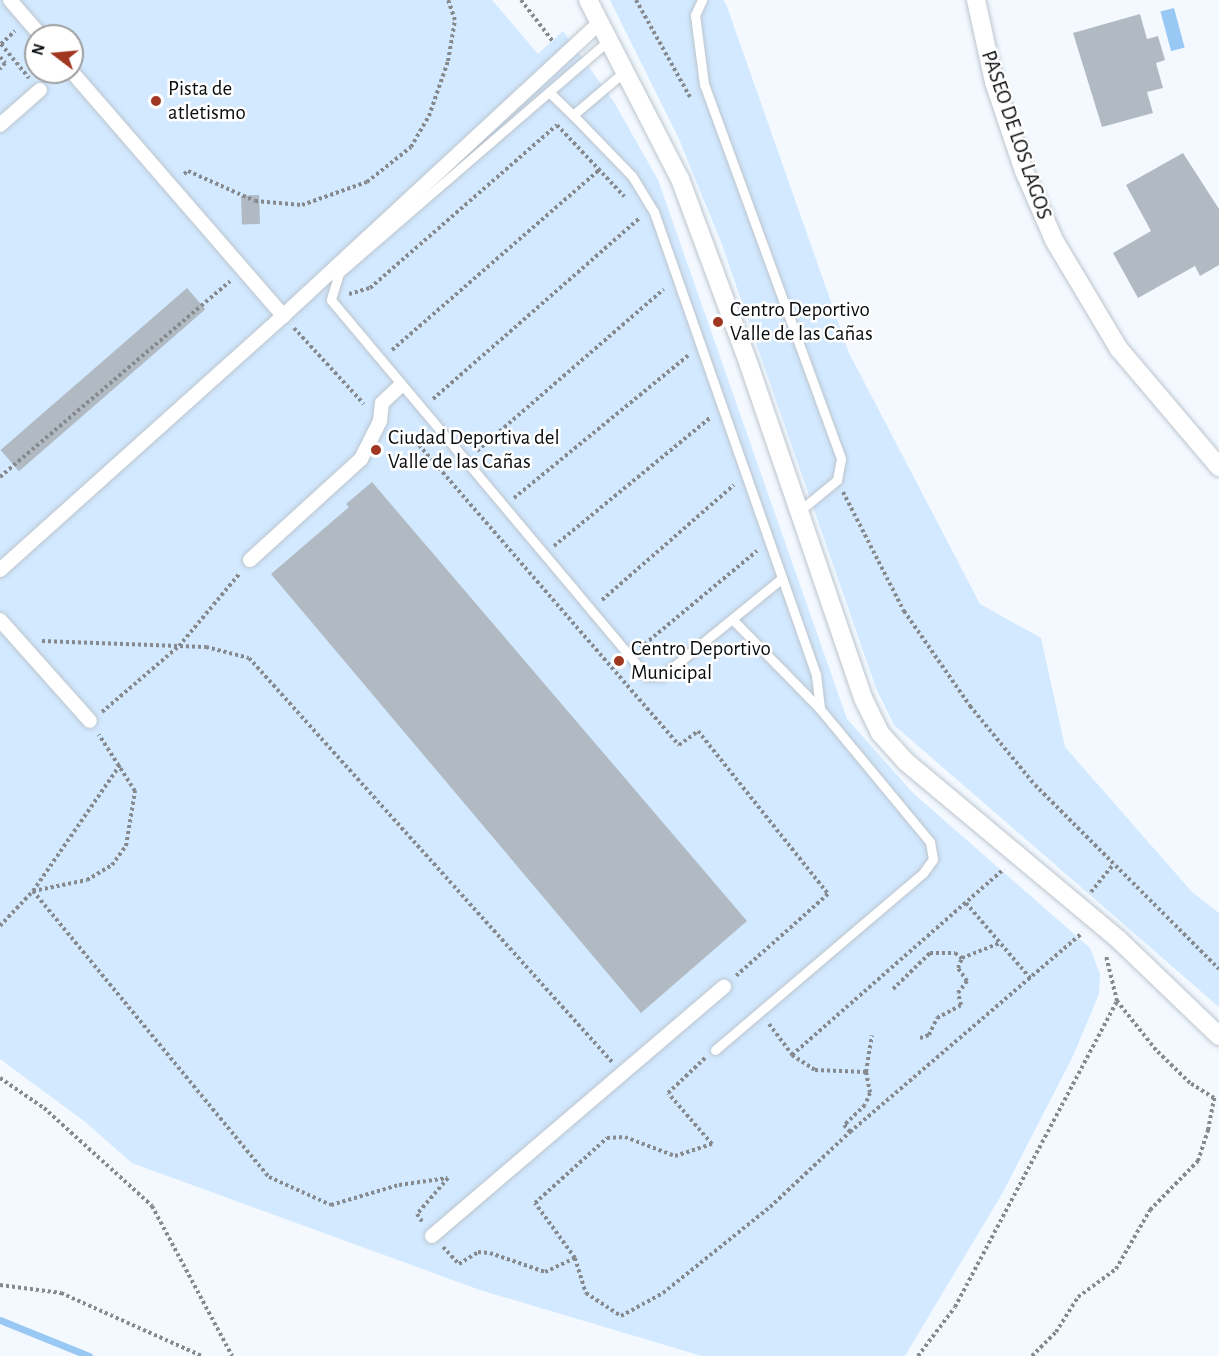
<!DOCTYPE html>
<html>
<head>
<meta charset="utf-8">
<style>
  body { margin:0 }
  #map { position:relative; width:1219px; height:1356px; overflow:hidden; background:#f3f9ff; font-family:"Alegreya Sans",sans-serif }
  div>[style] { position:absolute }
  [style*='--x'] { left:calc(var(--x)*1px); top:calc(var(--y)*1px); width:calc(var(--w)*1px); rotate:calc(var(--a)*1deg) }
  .green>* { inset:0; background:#d2e9ff }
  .water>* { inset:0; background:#9ac8f4; transform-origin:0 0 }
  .stream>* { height:7px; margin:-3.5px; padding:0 3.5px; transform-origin:3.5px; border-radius:3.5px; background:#9ac8f4 }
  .building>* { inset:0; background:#b1bac3; transform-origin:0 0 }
  .path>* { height:4px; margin-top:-2px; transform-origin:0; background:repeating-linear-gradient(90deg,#868a8f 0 3px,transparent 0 6px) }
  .roads { filter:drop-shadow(0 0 2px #bcc5ce) drop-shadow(0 0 2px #bcc5ce) }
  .service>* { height:9px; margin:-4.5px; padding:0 4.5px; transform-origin:4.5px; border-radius:4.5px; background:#fff }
  .pedestrian>* { height:14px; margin:-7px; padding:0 7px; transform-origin:7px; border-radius:7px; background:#fff }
  .minor>* { height:18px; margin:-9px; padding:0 9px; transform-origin:9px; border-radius:9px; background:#fff }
  .dots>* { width:16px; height:16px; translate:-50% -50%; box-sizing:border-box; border:3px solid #fff; border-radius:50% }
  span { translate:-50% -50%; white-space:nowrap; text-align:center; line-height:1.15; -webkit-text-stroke:5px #fff; paint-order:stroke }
  .poi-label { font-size:21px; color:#0a0d10 }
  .left { translate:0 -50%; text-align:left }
  .street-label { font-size:21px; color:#0a0d10 }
  .north { position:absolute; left:24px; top:24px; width:60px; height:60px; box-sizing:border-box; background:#fff; border:2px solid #9d9e9f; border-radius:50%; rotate:286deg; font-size:16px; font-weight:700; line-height:24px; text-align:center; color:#0a0d10 }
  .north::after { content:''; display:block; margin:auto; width:21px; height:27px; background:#a03721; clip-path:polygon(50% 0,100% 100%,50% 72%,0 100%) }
</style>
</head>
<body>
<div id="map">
  <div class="green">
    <i style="clip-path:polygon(evenodd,0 0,492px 0,538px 54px,563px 31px,614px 102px,658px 180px,847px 719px,913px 793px,1090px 948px,1100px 974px,1099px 994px,1073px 1056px,1003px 1192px,905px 1356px,702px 1356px,480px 1290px,132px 1163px,84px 1121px,0 1059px,0 0,36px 36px,72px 36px,72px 72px,36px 72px,36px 36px)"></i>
    <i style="clip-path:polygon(610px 0,723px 0,726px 4px,849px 353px,980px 604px,1041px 638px,1065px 747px,1192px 892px,1219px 913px,1219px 1007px,894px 725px,876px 688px,721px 242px,679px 139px)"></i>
  </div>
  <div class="water">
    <i style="left:1174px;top:8px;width:41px;height:14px;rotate:75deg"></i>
  </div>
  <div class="stream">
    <i style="--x:0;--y:1320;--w:96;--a:22"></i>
  </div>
  <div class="building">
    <i style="clip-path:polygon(1140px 14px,1147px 39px,1158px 36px,1165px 60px,1156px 63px,1163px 88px,1147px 92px,1153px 113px,1102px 127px,1073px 33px)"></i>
    <i style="clip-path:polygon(1183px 153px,1219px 209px,1219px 265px,1200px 276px,1195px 266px,1138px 298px,1113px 253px,1151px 231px,1126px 185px)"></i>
    <i style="left:259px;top:195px;width:29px;height:18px;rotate:88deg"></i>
    <i style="left:187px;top:288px;width:28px;height:247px;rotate:49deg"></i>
    <i style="clip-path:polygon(372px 482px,747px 921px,641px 1013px,271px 574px,349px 507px,346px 504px)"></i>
  </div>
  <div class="path">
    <i style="--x:521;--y:0;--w:54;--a:52.5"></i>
    <i style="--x:636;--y:0;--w:111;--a:60.9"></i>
    <i style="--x:1;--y:44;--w:44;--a:50.5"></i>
    <i style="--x:1;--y:44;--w:19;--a:-43"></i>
    <i style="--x:0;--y:57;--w:8;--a:50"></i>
    <i style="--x:5;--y:63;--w:8;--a:130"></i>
    <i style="--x:184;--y:174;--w:5;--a:-37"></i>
    <i style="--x:188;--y:171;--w:73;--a:24.1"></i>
    <i style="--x:255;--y:201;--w:47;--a:4.9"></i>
    <i style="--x:302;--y:205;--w:69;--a:-19.5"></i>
    <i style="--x:367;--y:182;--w:56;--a:-38.5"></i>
    <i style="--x:411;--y:147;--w:36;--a:-60"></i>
    <i style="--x:429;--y:116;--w:58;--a:-70.9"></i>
    <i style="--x:448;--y:61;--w:42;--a:-80.3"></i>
    <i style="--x:455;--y:20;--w:21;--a:-109"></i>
    <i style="--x:349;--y:294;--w:22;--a:-16"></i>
    <i style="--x:370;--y:288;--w:248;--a:-41.1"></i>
    <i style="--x:557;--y:125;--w:98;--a:46.7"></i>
    <i style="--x:294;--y:328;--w:103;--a:47.4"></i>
    <i style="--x:392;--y:350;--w:274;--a:-41"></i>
    <i style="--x:433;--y:399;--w:275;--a:-41.2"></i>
    <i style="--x:395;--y:430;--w:28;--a:32"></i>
    <i style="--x:419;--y:445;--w:397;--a:49.1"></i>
    <i style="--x:679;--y:745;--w:24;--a:-36"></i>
    <i style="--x:698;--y:731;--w:208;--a:51.4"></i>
    <i style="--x:828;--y:894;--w:123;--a:138.3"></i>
    <i style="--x:477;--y:451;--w:247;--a:-40.9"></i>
    <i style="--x:0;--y:477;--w:302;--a:-40.4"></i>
    <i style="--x:843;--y:492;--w:134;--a:62.9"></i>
    <i style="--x:904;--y:611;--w:116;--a:55.2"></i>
    <i style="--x:970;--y:706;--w:102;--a:50.6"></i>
    <i style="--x:1035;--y:785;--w:260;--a:45"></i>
    <i style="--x:514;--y:498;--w:226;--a:-39.3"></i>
    <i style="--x:554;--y:546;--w:203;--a:-39.4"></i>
    <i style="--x:602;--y:600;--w:175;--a:-41.1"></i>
    <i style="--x:42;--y:641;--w:164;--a:2.1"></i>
    <i style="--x:206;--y:647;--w:44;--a:14.3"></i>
    <i style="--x:249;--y:658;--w:543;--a:48.06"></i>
    <i style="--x:640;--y:648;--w:152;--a:-39.7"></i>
    <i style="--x:102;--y:712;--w:101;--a:-40.6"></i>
    <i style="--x:179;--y:646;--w:95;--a:-50.1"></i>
    <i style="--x:120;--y:765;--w:153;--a:124.6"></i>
    <i style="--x:33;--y:891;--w:371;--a:50.5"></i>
    <i style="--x:269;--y:1177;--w:68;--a:24.3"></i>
    <i style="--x:331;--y:1205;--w:71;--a:-16.4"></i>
    <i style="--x:399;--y:1185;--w:49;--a:-8.1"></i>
    <i style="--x:448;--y:1178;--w:48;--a:130.7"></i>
    <i style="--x:417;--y:1214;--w:11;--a:56"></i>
    <i style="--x:1091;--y:892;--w:36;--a:-51"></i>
    <i style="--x:966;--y:903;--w:99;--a:49.5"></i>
    <i style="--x:0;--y:926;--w:48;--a:-46.7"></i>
    <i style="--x:33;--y:891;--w:55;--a:-11.5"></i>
    <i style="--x:87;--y:880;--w:29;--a:-31"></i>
    <i style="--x:112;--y:865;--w:24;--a:-54"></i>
    <i style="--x:126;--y:846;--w:56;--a:-80.7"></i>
    <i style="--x:135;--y:791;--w:67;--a:-122.7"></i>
    <i style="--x:893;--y:989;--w:52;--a:-44.2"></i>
    <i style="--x:930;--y:953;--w:25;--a:0"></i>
    <i style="--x:955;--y:953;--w:9;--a:36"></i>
    <i style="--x:962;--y:958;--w:41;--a:-21.5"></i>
    <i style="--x:769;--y:1024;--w:39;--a:53"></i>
    <i style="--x:792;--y:1055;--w:27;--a:33"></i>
    <i style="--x:815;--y:1070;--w:51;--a:2.2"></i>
    <i style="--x:866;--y:1072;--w:37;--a:-81"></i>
    <i style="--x:920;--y:1038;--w:9;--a:-18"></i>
    <i style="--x:929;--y:1035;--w:19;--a:-65"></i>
    <i style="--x:937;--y:1018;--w:27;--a:-28"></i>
    <i style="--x:961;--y:1005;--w:12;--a:-104"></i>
    <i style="--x:958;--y:993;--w:15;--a:-53"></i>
    <i style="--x:967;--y:981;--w:16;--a:-125"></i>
    <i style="--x:958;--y:968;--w:11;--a:-68"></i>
    <i style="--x:792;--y:1055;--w:282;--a:-41.3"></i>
    <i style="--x:866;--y:1072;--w:21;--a:79"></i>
    <i style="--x:870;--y:1093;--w:13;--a:113"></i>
    <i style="--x:865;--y:1105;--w:29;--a:136"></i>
    <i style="--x:844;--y:1125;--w:9;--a:49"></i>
    <i style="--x:850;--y:1132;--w:306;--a:-40.6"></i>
    <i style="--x:0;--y:1078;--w:53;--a:34.3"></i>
    <i style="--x:44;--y:1108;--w:146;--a:42.2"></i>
    <i style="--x:152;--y:1206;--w:170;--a:61.9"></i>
    <i style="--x:443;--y:1247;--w:23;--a:47"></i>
    <i style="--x:459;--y:1264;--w:22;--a:-32"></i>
    <i style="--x:478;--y:1252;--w:12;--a:5"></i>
    <i style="--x:490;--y:1253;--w:58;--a:19.1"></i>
    <i style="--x:545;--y:1272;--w:33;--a:-25"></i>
    <i style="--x:575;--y:1258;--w:68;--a:-126"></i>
    <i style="--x:535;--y:1203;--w:97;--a:-42.1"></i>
    <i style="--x:607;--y:1138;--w:18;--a:-3"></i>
    <i style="--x:625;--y:1137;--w:53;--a:20.8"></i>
    <i style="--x:675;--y:1156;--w:39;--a:-18"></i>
    <i style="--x:712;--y:1144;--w:67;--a:-130.8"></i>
    <i style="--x:668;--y:1093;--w:51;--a:-43.4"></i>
    <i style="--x:575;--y:1258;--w:37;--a:73"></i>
    <i style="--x:586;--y:1293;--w:42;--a:33.3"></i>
    <i style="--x:621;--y:1316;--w:48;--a:-28.7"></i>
    <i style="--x:663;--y:1293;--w:137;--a:-38.8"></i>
    <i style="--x:770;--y:1207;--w:110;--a:-43.2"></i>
    <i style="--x:0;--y:1285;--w:62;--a:7.5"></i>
    <i style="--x:61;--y:1293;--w:154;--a:24.1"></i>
    <i style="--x:918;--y:1356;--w:61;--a:-52.9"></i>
    <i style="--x:955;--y:1307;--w:346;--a:-62.1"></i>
    <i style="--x:1117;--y:1001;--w:46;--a:-103.7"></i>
    <i style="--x:1032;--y:1356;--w:34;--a:-45"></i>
    <i style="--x:1056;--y:1332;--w:41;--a:-57.8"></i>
    <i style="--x:1078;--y:1297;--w:47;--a:-36.4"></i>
    <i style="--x:1116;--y:1269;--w:68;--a:-60"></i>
    <i style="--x:1150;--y:1210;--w:69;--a:-45.6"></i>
    <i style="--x:1198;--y:1161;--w:33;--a:-72"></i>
    <i style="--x:1208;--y:1130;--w:33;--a:-79"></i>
    <i style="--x:1214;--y:1098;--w:28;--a:-148"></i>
    <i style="--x:1190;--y:1083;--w:47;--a:-135.9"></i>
    <i style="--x:1156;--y:1050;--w:63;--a:-128.5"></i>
  </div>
  <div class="roads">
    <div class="service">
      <i style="--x:702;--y:0;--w:17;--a:115"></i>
      <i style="--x:695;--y:15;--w:70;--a:82.6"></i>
      <i style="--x:704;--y:84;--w:399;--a:69.9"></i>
      <i style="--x:841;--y:459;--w:21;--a:101"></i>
      <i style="--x:837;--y:480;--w:52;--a:140.5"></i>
      <i style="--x:609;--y:40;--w:357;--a:139.2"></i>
      <i style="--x:339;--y:273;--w:28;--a:107"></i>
      <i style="--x:331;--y:300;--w:491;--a:50"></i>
      <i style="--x:646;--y:676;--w:16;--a:0"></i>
      <i style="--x:662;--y:676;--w:155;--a:-39.2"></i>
      <i style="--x:625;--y:71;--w:68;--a:139.8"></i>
      <i style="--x:573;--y:115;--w:85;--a:46"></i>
      <i style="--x:632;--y:176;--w:42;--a:58.6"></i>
      <i style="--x:654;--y:212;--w:491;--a:70.7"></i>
      <i style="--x:816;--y:675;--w:34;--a:83"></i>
      <i style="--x:549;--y:92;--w:33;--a:44"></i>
      <i style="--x:715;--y:1050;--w:273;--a:-40.4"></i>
      <i style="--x:923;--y:873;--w:17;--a:-54"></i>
      <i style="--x:933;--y:859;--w:17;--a:-100"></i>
      <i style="--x:930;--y:842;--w:173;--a:-129.6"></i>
      <i style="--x:820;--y:709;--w:124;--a:-134.3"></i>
    </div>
    <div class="pedestrian">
      <i style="--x:10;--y:0;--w:48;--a:49.3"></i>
      <i style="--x:72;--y:72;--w:323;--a:49.1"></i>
      <i style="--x:0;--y:125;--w:53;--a:-41.2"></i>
      <i style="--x:250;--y:560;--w:150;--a:-42.3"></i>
      <i style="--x:361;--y:459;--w:42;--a:-63.4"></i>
      <i style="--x:380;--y:421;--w:18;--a:-84"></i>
      <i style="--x:382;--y:403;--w:25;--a:-43"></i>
      <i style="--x:0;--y:570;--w:380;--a:-41.9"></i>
      <i style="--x:283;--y:316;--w:432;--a:-42.8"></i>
      <i style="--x:0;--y:620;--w:135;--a:48.3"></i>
      <i style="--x:432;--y:1236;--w:384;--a:-40.5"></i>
    </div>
    <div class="minor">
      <i style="--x:588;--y:0;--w:201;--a:62.8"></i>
      <i style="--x:680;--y:179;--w:198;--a:69.6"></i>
      <i style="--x:749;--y:365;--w:352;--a:71.1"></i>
      <i style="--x:863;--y:698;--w:39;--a:64"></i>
      <i style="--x:880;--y:733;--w:38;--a:48"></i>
      <i style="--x:905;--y:761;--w:279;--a:39.9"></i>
      <i style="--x:1119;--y:940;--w:139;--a:43.8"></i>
      <i style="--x:976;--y:0;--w:84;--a:77.6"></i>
      <i style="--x:994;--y:82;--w:94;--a:71.4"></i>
      <i style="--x:1024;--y:171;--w:75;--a:66.5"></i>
      <i style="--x:1054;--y:240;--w:127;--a:59.2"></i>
      <i style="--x:1119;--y:349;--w:155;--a:49.7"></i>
    </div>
  </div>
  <div class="dots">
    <i style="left:156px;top:101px;background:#a03721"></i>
    <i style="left:718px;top:322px;background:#a03721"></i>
    <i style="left:376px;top:450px;background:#a03721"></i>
    <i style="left:619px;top:661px;background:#a03721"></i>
  </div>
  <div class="poi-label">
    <span class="left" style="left:168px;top:101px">Pista de<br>atletismo</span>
    <span class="left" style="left:730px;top:322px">Centro Deportivo<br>Valle de las Cañas</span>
    <span class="left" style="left:388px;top:450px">Ciudad Deportiva del<br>Valle de las Cañas</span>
    <span class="left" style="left:631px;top:661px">Centro Deportivo<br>Municipal</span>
  </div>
  <div class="street-label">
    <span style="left:1016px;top:135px;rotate:71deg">PASEO DE LOS LAGOS</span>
  </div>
  <div class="north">N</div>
</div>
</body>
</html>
